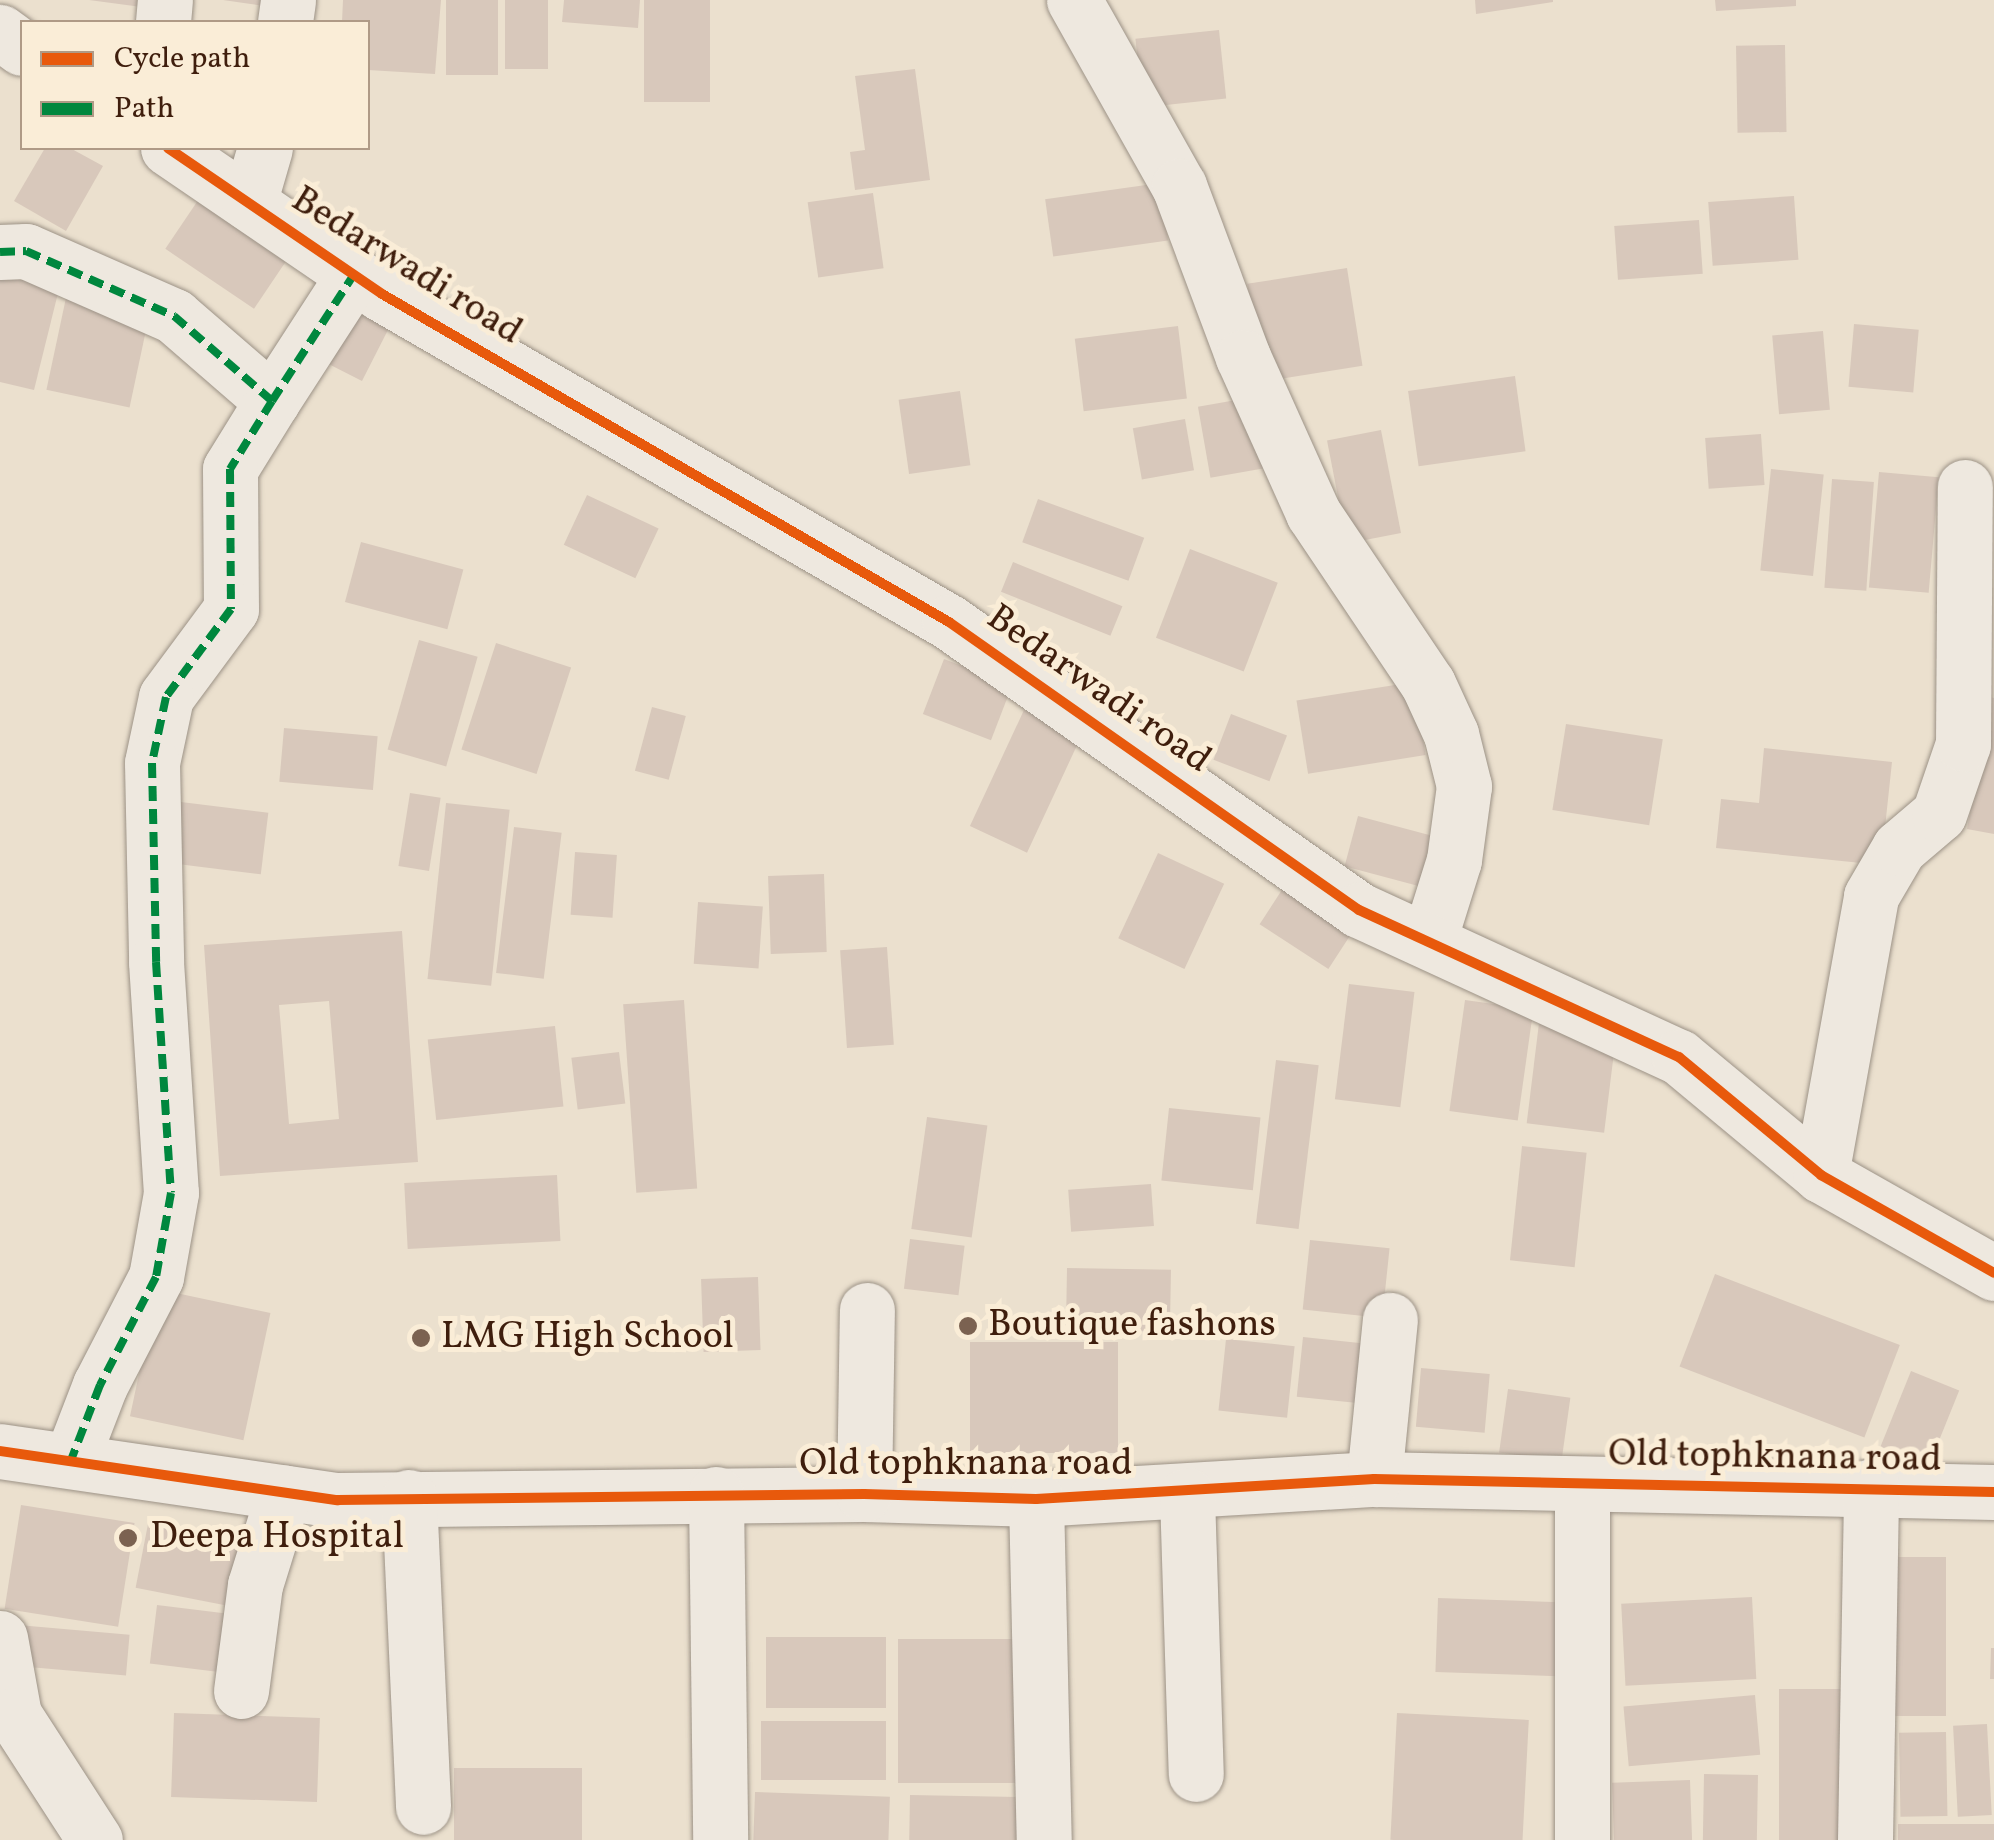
<!DOCTYPE html>
<html>
<head>
<meta charset="utf-8">
<style>
  body { margin:0 }
  #map { position:relative; width:1994px; height:1840px; overflow:hidden; background:#ebe0ce; font-family:Vollkorn,serif }
  div>[style] { position:absolute }
  [style*='--x'] { left:calc(var(--x)*1px); top:calc(var(--y)*1px); width:calc(var(--w)*1px); rotate:calc(var(--a)*1deg) }
  .building>* { inset:0; background:#d8c8bb; transform-origin:0 0 }
  .roads { filter:drop-shadow(0 0 2px #9c9286) drop-shadow(0 0 2px #9c9286) }
  .minor>* { height:55px; margin:-27.5px; padding:0 27.5px; transform-origin:27.5px; border-radius:27.5px; background:#eee8df }
  .quiet>* { height:8px; margin-top:-4px; transform-origin:0; background:repeating-linear-gradient(90deg,#00873e 0 15px,transparent 0 23px) }
  .cycleway>* { height:10px; margin:-5px; padding:0 5px; transform-origin:5px; border-radius:5px; background:#e8590c }
  .dots>* { width:28px; height:28px; translate:-50% -50%; box-sizing:border-box; border:5px solid #faedd7; border-radius:50% }
  span { translate:-50% -50%; white-space:nowrap; text-align:center; line-height:1.15; -webkit-text-stroke:10px #faedd7; paint-order:stroke }
  .street-label { font-size:38px; color:#3f1e0d }
  .poi-label { font-size:38px; color:#3f1e0d }
  .left { translate:0 -50%; text-align:left }
  .legend { position:absolute; left:20px; top:20px; width:350px; height:130px; box-sizing:border-box; background:#faedd7; border:2px solid #af9a86; margin:0; padding:12px 18px; list-style:none; font-size:30px; color:#3f1e0d }
  .legend li { display:flex; align-items:center; gap:20px; height:50px }
  .legend b { width:50px; border:2px solid #af9a86 }
</style>
</head>
<body>
<div id="map">
  <div class="building">
    <i style="clip-path:polygon(89px 0,165px 0,164px 10px)"></i>
    <i style="clip-path:polygon(223px 0,285px 0,284px 9px)"></i>
    <i style="clip-path:polygon(343px 0,441px 0,435px 74px,368px 70px,368px 22px,342px 22px)"></i>
    <i style="left:446px;top:0;width:52px;height:75px"></i>
    <i style="left:505px;top:0;width:43px;height:69px"></i>
    <i style="clip-path:polygon(564px 0,640px 0,638px 28px,562px 22px)"></i>
    <i style="left:644px;top:0;width:66px;height:102px"></i>
    <i style="clip-path:polygon(1475px 0,1553px 0,1553px 2px,1476px 14px)"></i>
    <i style="clip-path:polygon(1715px 0,1796px 0,1796px 6px,1716px 11px)"></i>
    <i style="left:1219px;top:30px;width:69px;height:84px;rotate:84deg"></i>
    <i style="left:1785px;top:45px;width:87px;height:49px;rotate:89deg"></i>
    <i style="clip-path:polygon(915px 69px,930px 180px,855px 190px,850px 152px,865px 150px,855px 76px)"></i>
    <i style="clip-path:polygon(45px 148px,70px 148px,103px 166px,66px 231px,14px 201px)"></i>
    <i style="left:1160px;top:183px;width:58px;height:116px;rotate:82deg"></i>
    <i style="left:205px;top:190px;width:107px;height:71px;rotate:34deg"></i>
    <i style="left:873px;top:193px;width:76px;height:66px;rotate:82deg"></i>
    <i style="left:1794px;top:196px;width:64px;height:86px;rotate:86deg"></i>
    <i style="left:1699px;top:220px;width:54px;height:85px;rotate:86deg"></i>
    <i style="clip-path:polygon(0 267px,61px 281px,34px 390px,0 382px)"></i>
    <i style="left:1347px;top:268px;width:99px;height:101px;rotate:81deg"></i>
    <i style="left:356px;top:287px;width:48px;height:81px;rotate:27deg"></i>
    <i style="left:67px;top:293px;width:85px;height:99px;rotate:12deg"></i>
    <i style="left:1854px;top:324px;width:65px;height:63px;rotate:5deg"></i>
    <i style="left:1178px;top:326px;width:73px;height:104px;rotate:83deg"></i>
    <i style="left:1823px;top:331px;width:79px;height:51px;rotate:85deg"></i>
    <i style="left:1515px;top:376px;width:76px;height:108px;rotate:82deg"></i>
    <i style="left:960px;top:391px;width:75px;height:62px;rotate:82deg"></i>
    <i style="left:1259px;top:396px;width:72px;height:62px;rotate:80deg"></i>
    <i style="left:1185px;top:419px;width:52px;height:53px;rotate:80deg"></i>
    <i style="left:1381px;top:430px;width:105px;height:55px;rotate:79deg"></i>
    <i style="left:1761px;top:434px;width:51px;height:56px;rotate:86deg"></i>
    <i style="left:1771px;top:469px;width:53px;height:102px;rotate:6deg"></i>
    <i style="left:1879px;top:472px;width:60px;height:116px;rotate:5deg"></i>
    <i style="left:1832px;top:479px;width:42px;height:109px;rotate:4deg"></i>
    <i style="left:587px;top:495px;width:79px;height:55px;rotate:25deg"></i>
    <i style="left:1038px;top:499px;width:113px;height:46px;rotate:20deg"></i>
    <i style="left:361px;top:542px;width:106px;height:62px;rotate:15deg"></i>
    <i style="left:1190px;top:549px;width:94px;height:95px;rotate:21deg"></i>
    <i style="left:1013px;top:562px;width:118px;height:32px;rotate:22deg"></i>
    <i style="left:419px;top:640px;width:61px;height:114px;rotate:16deg"></i>
    <i style="left:496px;top:643px;width:79px;height:112px;rotate:18deg"></i>
    <i style="left:944px;top:659px;width:73px;height:59px;rotate:21deg"></i>
    <i style="left:1414px;top:682px;width:74px;height:119px;rotate:81deg"></i>
    <i style="clip-path:polygon(1990px 697px,1994px 698px,1994px 834px,1967px 829px)"></i>
    <i style="left:652px;top:707px;width:35px;height:66px;rotate:15deg"></i>
    <i style="left:1024px;top:710px;width:63px;height:128px;rotate:25deg"></i>
    <i style="left:1231px;top:714px;width:60px;height:49px;rotate:21deg"></i>
    <i style="left:1566px;top:724px;width:98px;height:87px;rotate:9deg"></i>
    <i style="left:284px;top:728px;width:94px;height:54px;rotate:5deg"></i>
    <i style="clip-path:polygon(1764px 748px,1892px 762px,1881px 865px,1716px 848px,1721px 799px,1759px 803px)"></i>
    <i style="left:410px;top:793px;width:31px;height:74px;rotate:9deg"></i>
    <i style="left:181px;top:802px;width:88px;height:62px;rotate:7deg"></i>
    <i style="left:446px;top:803px;width:64px;height:177px;rotate:6deg"></i>
    <i style="left:1358px;top:816px;width:95px;height:52px;rotate:15deg"></i>
    <i style="left:514px;top:827px;width:48px;height:147px;rotate:7deg"></i>
    <i style="left:575px;top:852px;width:42px;height:63px;rotate:4deg"></i>
    <i style="left:1158px;top:853px;width:73px;height:94px;rotate:25deg"></i>
    <i style="left:824px;top:874px;width:78px;height:56px;rotate:88deg"></i>
    <i style="left:1289px;top:879px;width:82px;height:54px;rotate:33deg"></i>
    <i style="left:698px;top:902px;width:65px;height:62px;rotate:4deg"></i>
    <i style="clip-path:polygon(evenodd,402px 931px,418px 1162px,220px 1176px,204px 945px,402px 931px,329px 1001px,339px 1119px,289px 1124px,279px 1005px,329px 1001px)"></i>
    <i style="left:887px;top:947px;width:98px;height:47px;rotate:86deg"></i>
    <i style="left:1349px;top:984px;width:66px;height:116px;rotate:7deg"></i>
    <i style="left:684px;top:1000px;width:189px;height:61px;rotate:86deg"></i>
    <i style="left:1465px;top:1000px;width:69px;height:112px;rotate:8deg"></i>
    <i style="left:1539px;top:1023px;width:78px;height:101px;rotate:7deg"></i>
    <i style="left:555px;top:1026px;width:81px;height:128px;rotate:84deg"></i>
    <i style="left:619px;top:1052px;width:52px;height:48px;rotate:83deg"></i>
    <i style="left:1276px;top:1060px;width:43px;height:165px;rotate:7deg"></i>
    <i style="left:1169px;top:1108px;width:92px;height:73px;rotate:6deg"></i>
    <i style="left:927px;top:1117px;width:61px;height:113px;rotate:8deg"></i>
    <i style="left:1522px;top:1146px;width:65px;height:115px;rotate:6deg"></i>
    <i style="left:557px;top:1175px;width:66px;height:153px;rotate:87deg"></i>
    <i style="left:1151px;top:1184px;width:42px;height:83px;rotate:86deg"></i>
    <i style="left:910px;top:1239px;width:55px;height:50px;rotate:7deg"></i>
    <i style="left:1310px;top:1240px;width:80px;height:70px;rotate:6deg"></i>
    <i style="left:1067px;top:1268px;width:104px;height:62px;rotate:1deg"></i>
    <i style="left:1715px;top:1274px;width:198px;height:99px;rotate:21deg"></i>
    <i style="left:758px;top:1277px;width:73px;height:57px;rotate:88deg"></i>
    <i style="left:157px;top:1289px;width:116px;height:130px;rotate:12deg"></i>
    <i style="left:1303px;top:1337px;width:78px;height:60px;rotate:6deg"></i>
    <i style="left:1226px;top:1339px;width:69px;height:72px;rotate:6deg"></i>
    <i style="left:1118px;top:1342px;width:111px;height:148px;rotate:90deg"></i>
    <i style="left:1421px;top:1368px;width:69px;height:59px;rotate:5deg"></i>
    <i style="left:1911px;top:1371px;width:52px;height:87px;rotate:22deg"></i>
    <i style="left:1508px;top:1389px;width:63px;height:64px;rotate:8deg"></i>
    <i style="left:21px;top:1505px;width:115px;height:105px;rotate:9deg"></i>
    <i style="left:148px;top:1524px;width:103px;height:65px;rotate:11deg"></i>
    <i style="left:1895px;top:1557px;width:51px;height:159px"></i>
    <i style="left:1752px;top:1597px;width:82px;height:131px;rotate:87deg"></i>
    <i style="left:1438px;top:1598px;width:129px;height:74px;rotate:2deg"></i>
    <i style="left:157px;top:1605px;width:82px;height:59px;rotate:7deg"></i>
    <i style="left:18px;top:1625px;width:112px;height:41px;rotate:5deg"></i>
    <i style="left:766px;top:1637px;width:120px;height:71px"></i>
    <i style="left:898px;top:1639px;width:118px;height:144px"></i>
    <i style="clip-path:polygon(1991px 1648px,1994px 1648px,1994px 1679px,1990px 1679px)"></i>
    <i style="left:1779px;top:1689px;width:68px;height:151px"></i>
    <i style="left:1755px;top:1695px;width:60px;height:132px;rotate:85deg"></i>
    <i style="left:174px;top:1713px;width:146px;height:84px;rotate:2deg"></i>
    <i style="left:1397px;top:1713px;width:132px;height:127px;rotate:3deg"></i>
    <i style="left:761px;top:1721px;width:125px;height:59px"></i>
    <i style="left:1987px;top:1724px;width:91px;height:34px;rotate:87deg"></i>
    <i style="left:1946px;top:1732px;width:84px;height:47px;rotate:89deg"></i>
    <i style="left:454px;top:1768px;width:128px;height:72px"></i>
    <i style="left:1704px;top:1774px;width:54px;height:66px;rotate:1deg"></i>
    <i style="left:1690px;top:1780px;width:60px;height:78px;rotate:88deg"></i>
    <i style="left:755px;top:1792px;width:135px;height:48px;rotate:2deg"></i>
    <i style="left:910px;top:1795px;width:113px;height:45px;rotate:1deg"></i>
    <i style="left:1994px;top:1824px;width:16px;height:96px;rotate:90deg"></i>
  </div>
  <div class="roads">
    <div class="minor">
      <i style="--x:1074;--y:0;--w:214;--a:60.6"></i>
      <i style="--x:1179;--y:186;--w:183;--a:69.5"></i>
      <i style="--x:1243;--y:357;--w:171;--a:65.8"></i>
      <i style="--x:1313;--y:513;--w:206;--a:56.1"></i>
      <i style="--x:1428;--y:684;--w:55;--a:65.3"></i>
      <i style="--x:1451;--y:734;--w:54;--a:76"></i>
      <i style="--x:1464;--y:786;--w:75;--a:97.7"></i>
      <i style="--x:1454;--y:860;--w:84;--a:107.4"></i>
      <i style="--x:163;--y:22;--w:22;--a:-85"></i>
      <i style="--x:285;--y:22;--w:22;--a:-82"></i>
      <i style="--x:0;--y:32;--w:27;--a:36"></i>
      <i style="--x:168;--y:148;--w:259;--a:34.3"></i>
      <i style="--x:382;--y:294;--w:655;--a:30.05"></i>
      <i style="--x:949;--y:622;--w:501;--a:35.09"></i>
      <i style="--x:1359;--y:910;--w:352;--a:24.7"></i>
      <i style="--x:1679;--y:1057;--w:185;--a:39.7"></i>
      <i style="--x:1821;--y:1175;--w:199;--a:29.5"></i>
      <i style="--x:249;--y:203;--w:57;--a:-73.8"></i>
      <i style="--x:0;--y:252;--w:26;--a:-2"></i>
      <i style="--x:26;--y:251;--w:162;--a:23.7"></i>
      <i style="--x:174;--y:316;--w:130;--a:40.9"></i>
      <i style="--x:272;--y:401;--w:80;--a:121.7"></i>
      <i style="--x:230;--y:469;--w:140;--a:89.6"></i>
      <i style="--x:231;--y:609;--w:109;--a:126.5"></i>
      <i style="--x:166;--y:697;--w:67;--a:102"></i>
      <i style="--x:152;--y:763;--w:199;--a:88.8"></i>
      <i style="--x:156;--y:962;--w:231;--a:86.3"></i>
      <i style="--x:171;--y:1193;--w:85;--a:100.1"></i>
      <i style="--x:156;--y:1277;--w:122;--a:117.4"></i>
      <i style="--x:100;--y:1385;--w:80;--a:111.1"></i>
      <i style="--x:272;--y:401;--w:149;--a:-57.1"></i>
      <i style="--x:1821;--y:1175;--w:283;--a:-79.8"></i>
      <i style="--x:1871;--y:896;--w:56;--a:-59.7"></i>
      <i style="--x:1899;--y:848;--w:52;--a:-40.4"></i>
      <i style="--x:1939;--y:814;--w:74;--a:-71.1"></i>
      <i style="--x:1963;--y:744;--w:257;--a:-89.6"></i>
      <i style="--x:0;--y:1451;--w:341;--a:8.3"></i>
      <i style="--x:337;--y:1500;--w:527;--a:-0.65"></i>
      <i style="--x:864;--y:1494;--w:172;--a:1.7"></i>
      <i style="--x:1036;--y:1499;--w:339;--a:-3.4"></i>
      <i style="--x:1374;--y:1479;--w:620;--a:1.2"></i>
      <i style="--x:1374;--y:1479;--w:160;--a:-84.3"></i>
      <i style="--x:1582;--y:1486;--w:354;--a:90"></i>
      <i style="--x:716;--y:1494;--w:346;--a:89.3"></i>
      <i style="--x:864;--y:1494;--w:184;--a:-89.1"></i>
      <i style="--x:1187;--y:1495;--w:279;--a:88.2"></i>
      <i style="--x:409;--y:1497;--w:310;--a:87.4"></i>
      <i style="--x:1036;--y:1499;--w:341;--a:88.7"></i>
      <i style="--x:0;--y:1638;--w:78;--a:79.7"></i>
      <i style="--x:14;--y:1715;--w:149;--a:57.1"></i>
      <i style="--x:241;--y:1691;--w:107;--a:-82.5"></i>
      <i style="--x:255;--y:1585;--w:97;--a:-72.7"></i>
      <i style="--x:1865;--y:1840;--w:354;--a:-89"></i>
    </div>
  </div>
  <div class="quiet">
    <i style="--x:0;--y:252;--w:26;--a:-2"></i>
    <i style="--x:26;--y:251;--w:162;--a:23.7"></i>
    <i style="--x:174;--y:316;--w:130;--a:40.9"></i>
    <i style="--x:272;--y:401;--w:80;--a:121.7"></i>
    <i style="--x:230;--y:469;--w:140;--a:89.6"></i>
    <i style="--x:231;--y:609;--w:109;--a:126.5"></i>
    <i style="--x:166;--y:697;--w:67;--a:102"></i>
    <i style="--x:152;--y:763;--w:199;--a:88.8"></i>
    <i style="--x:156;--y:962;--w:231;--a:86.3"></i>
    <i style="--x:171;--y:1193;--w:85;--a:100.1"></i>
    <i style="--x:156;--y:1277;--w:122;--a:117.4"></i>
    <i style="--x:100;--y:1385;--w:80;--a:111.1"></i>
    <i style="--x:272;--y:401;--w:149;--a:-57.1"></i>
  </div>
  <div class="cycleway">
    <i style="--x:168;--y:148;--w:259;--a:34.3"></i>
    <i style="--x:382;--y:294;--w:655;--a:30.05"></i>
    <i style="--x:949;--y:622;--w:501;--a:35.09"></i>
    <i style="--x:1359;--y:910;--w:352;--a:24.7"></i>
    <i style="--x:1679;--y:1057;--w:185;--a:39.7"></i>
    <i style="--x:1821;--y:1175;--w:199;--a:29.5"></i>
    <i style="--x:0;--y:1451;--w:341;--a:8.3"></i>
    <i style="--x:337;--y:1500;--w:527;--a:-0.65"></i>
    <i style="--x:864;--y:1494;--w:172;--a:1.7"></i>
    <i style="--x:1036;--y:1499;--w:339;--a:-3.4"></i>
    <i style="--x:1374;--y:1479;--w:620;--a:1.2"></i>
  </div>
  <div class="dots">
    <i style="left:968px;top:1326px;background:#7b6251"></i>
    <i style="left:421px;top:1338px;background:#7b6251"></i>
    <i style="left:128px;top:1538px;background:#7b6251"></i>
  </div>
  <div class="street-label">
    <span style="left:406px;top:267px;rotate:32deg">Bedarwadi road</span>
    <span style="left:1098px;top:690px;rotate:35deg">Bedarwadi road</span>
    <span style="left:1775px;top:1458px;rotate:1deg">Old tophknana road</span>
    <span style="left:966px;top:1465px">Old tophknana road</span>
  </div>
  <div class="poi-label">
    <span class="left" style="left:988px;top:1326px">Boutique fashons</span>
    <span class="left" style="left:441px;top:1338px">LMG High School</span>
    <span class="left" style="left:150px;top:1538px">Deepa Hospital</span>
  </div>
  <ul class="legend">
  <li><b style="height:12px;background:#e8590c"></b>Cycle path</li>
  <li><b style="height:12px;background:#00873e"></b>Path</li>
  </ul>
</div>
</body>
</html>
